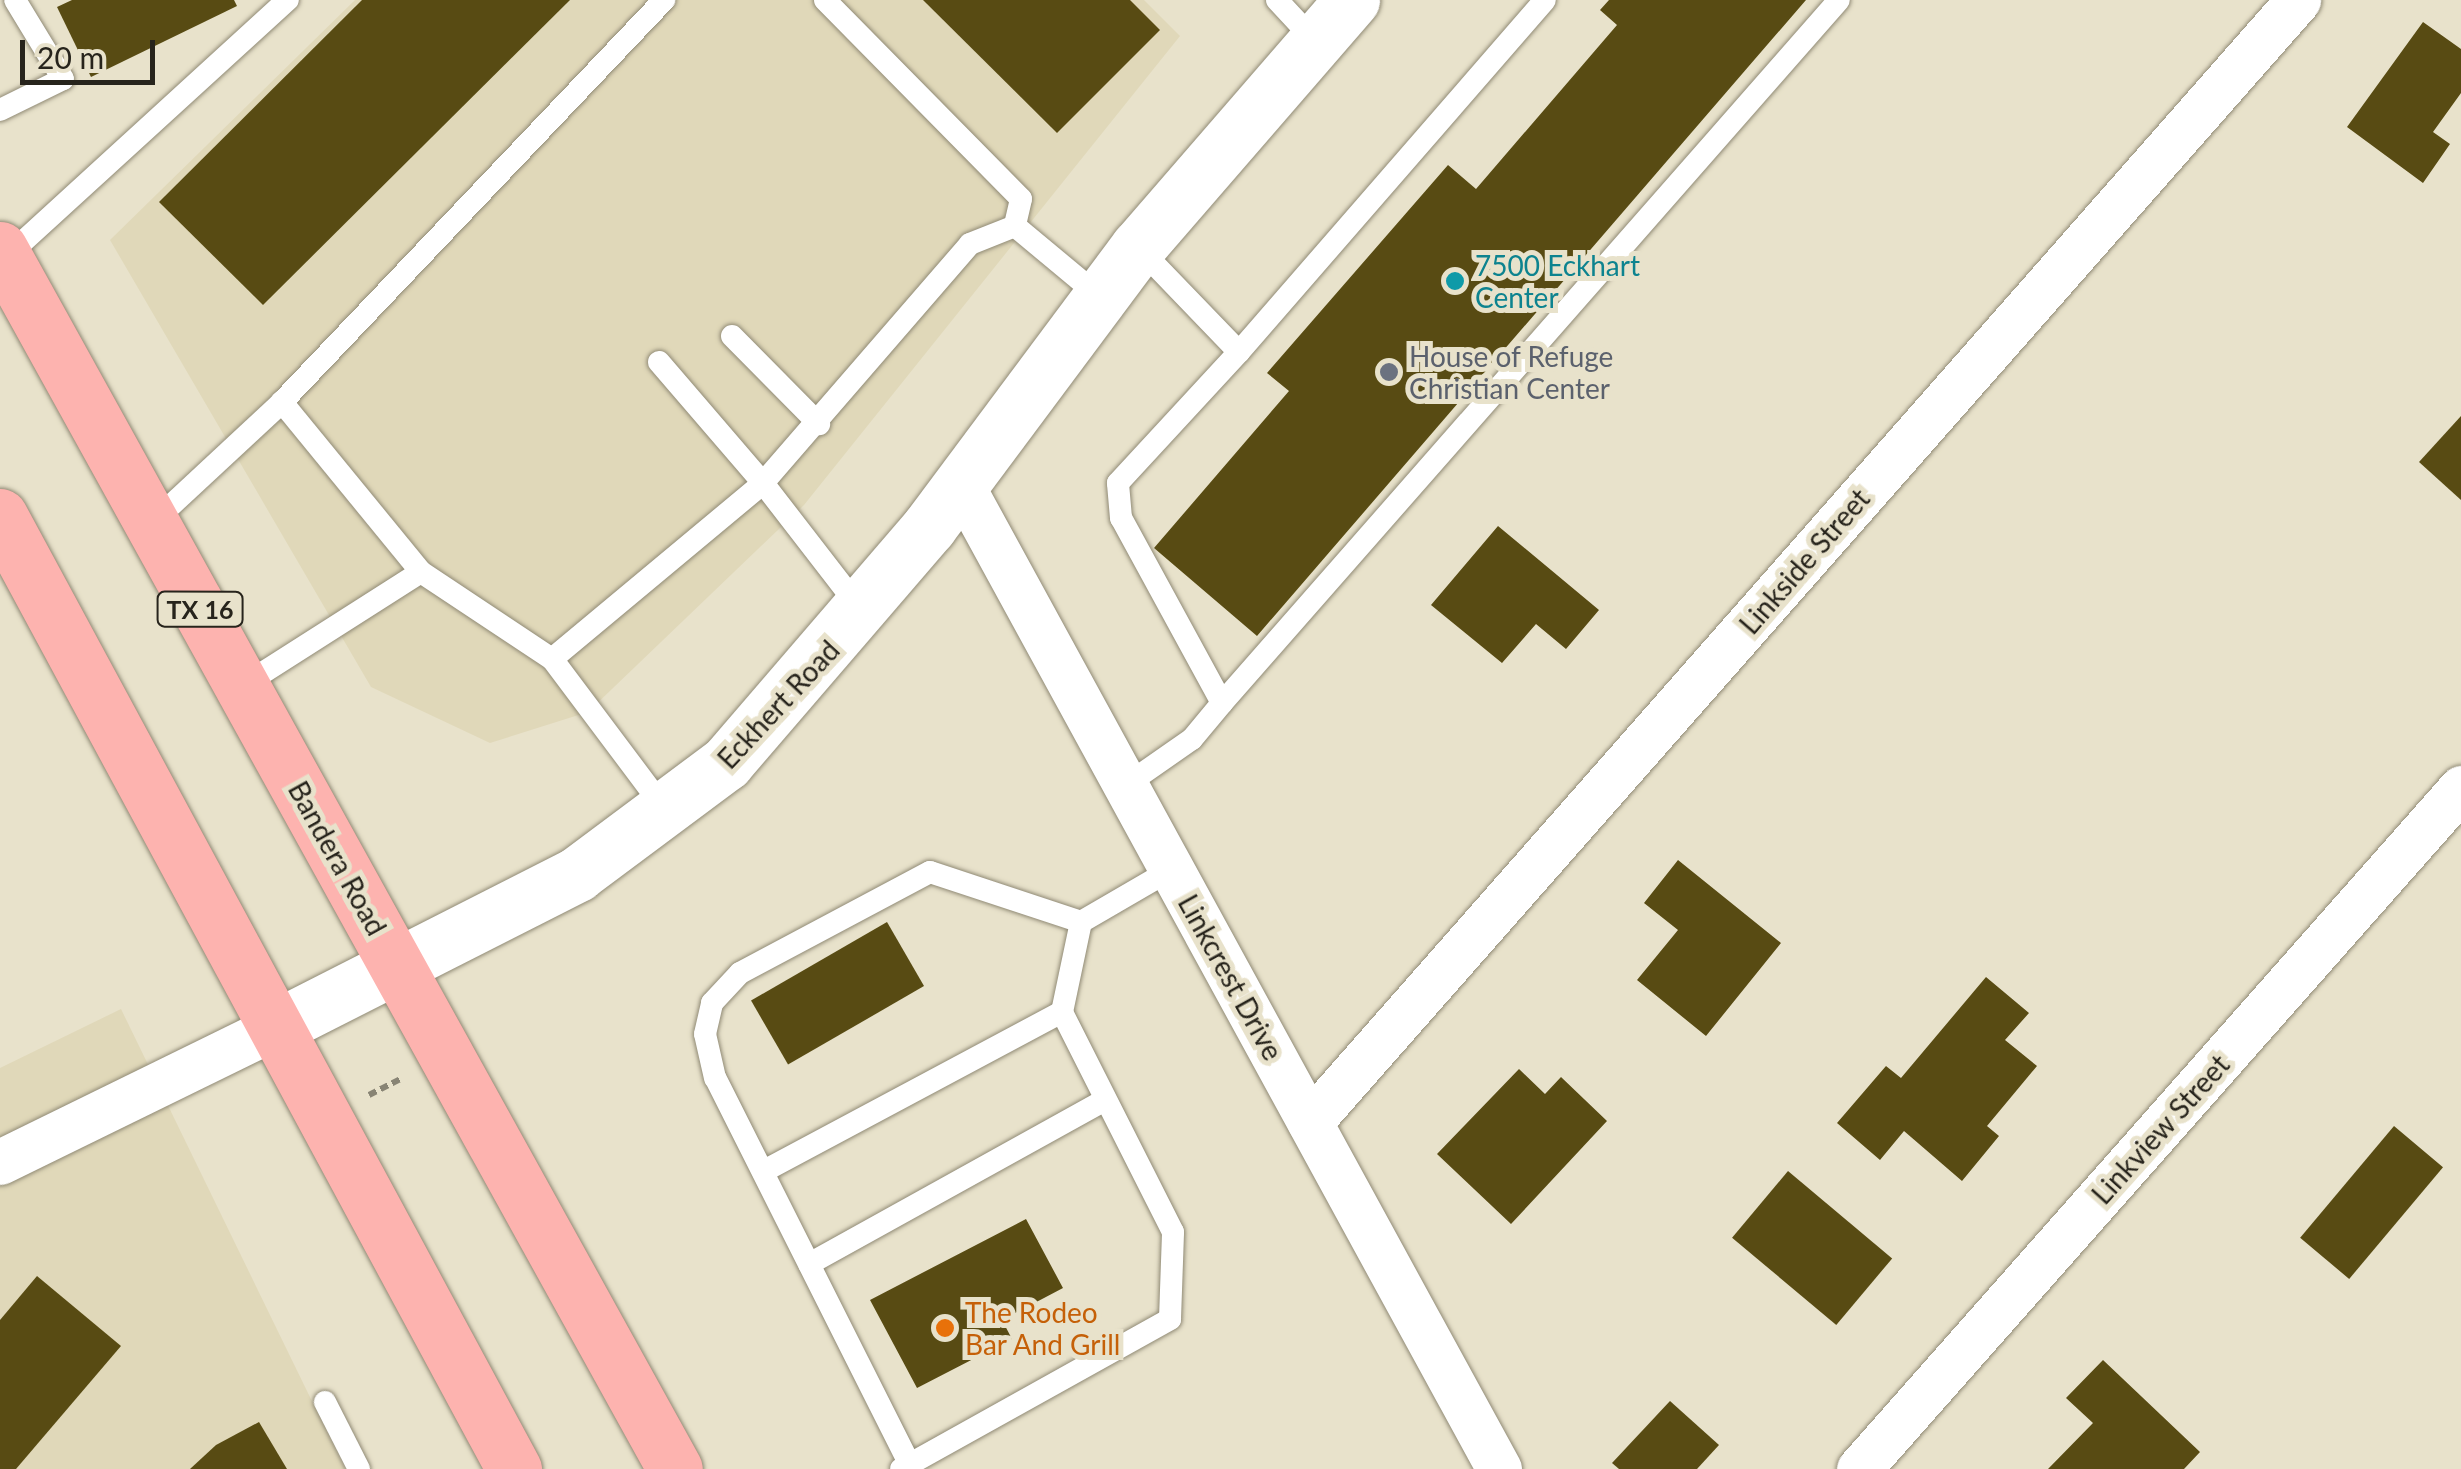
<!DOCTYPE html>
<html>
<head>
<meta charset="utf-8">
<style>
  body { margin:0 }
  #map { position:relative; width:2461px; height:1469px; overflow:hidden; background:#e8e2cb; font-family:Lato,sans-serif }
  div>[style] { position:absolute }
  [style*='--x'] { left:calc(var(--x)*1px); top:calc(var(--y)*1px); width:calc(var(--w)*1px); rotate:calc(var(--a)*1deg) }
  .built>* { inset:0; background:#e0d8b9 }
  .building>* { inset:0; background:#584b13; transform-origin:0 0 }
  .path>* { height:6px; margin-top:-3px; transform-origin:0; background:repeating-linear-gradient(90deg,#888474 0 8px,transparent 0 13px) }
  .roads { filter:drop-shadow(0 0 2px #908a75) drop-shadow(0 0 2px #908a75) }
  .service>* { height:22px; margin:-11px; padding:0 11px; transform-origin:11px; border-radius:11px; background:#fff }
  .minor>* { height:45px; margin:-22.5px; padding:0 22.5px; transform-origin:22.5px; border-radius:22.5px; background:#fff }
  .secondary>* { height:55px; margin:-27.5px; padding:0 27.5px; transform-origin:27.5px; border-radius:27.5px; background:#fff }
  .primary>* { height:55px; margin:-27.5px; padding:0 27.5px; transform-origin:27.5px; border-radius:27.5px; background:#fdb3af }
  .dots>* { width:28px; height:28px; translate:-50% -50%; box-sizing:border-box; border:5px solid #e8e2cb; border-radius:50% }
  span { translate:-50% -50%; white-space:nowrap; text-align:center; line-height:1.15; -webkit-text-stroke:10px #e8e2cb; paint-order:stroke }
  .shield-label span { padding:2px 8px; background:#e8e2cb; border:2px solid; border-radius:8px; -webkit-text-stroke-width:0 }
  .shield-label { font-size:25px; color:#27241c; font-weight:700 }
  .culture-label { font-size:28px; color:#0d838f }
  .left { translate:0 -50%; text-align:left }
  .worship-label { font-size:28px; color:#5b616d }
  .street-label { font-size:28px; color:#27241c }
  .food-label { font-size:28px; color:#c56008 }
  .scale { position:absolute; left:20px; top:40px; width:135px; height:45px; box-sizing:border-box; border:5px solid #27241c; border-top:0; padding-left:12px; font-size:30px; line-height:35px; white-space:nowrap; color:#27241c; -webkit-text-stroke:8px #e8e2cb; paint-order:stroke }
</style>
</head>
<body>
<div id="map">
  <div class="built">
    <i style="clip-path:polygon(355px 0,1144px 0,1180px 36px,804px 505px,588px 712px,490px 743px,371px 687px,110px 240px)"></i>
    <i style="clip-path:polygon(121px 1009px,345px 1469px,0 1469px,0 1068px)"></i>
  </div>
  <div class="building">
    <i style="clip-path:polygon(72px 0,234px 0,237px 6px,91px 77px,57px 7px)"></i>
    <i style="clip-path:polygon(362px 0,570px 0,263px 305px,159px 202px)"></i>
    <i style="clip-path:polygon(923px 0,1130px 0,1160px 30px,1057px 133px)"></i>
    <i style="clip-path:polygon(1609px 0,1806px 0,1257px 636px,1154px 548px,1289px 391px,1267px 373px,1448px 165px,1476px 189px,1617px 25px,1600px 10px)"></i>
    <i style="clip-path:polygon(2423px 22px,2461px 49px,2461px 93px,2433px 132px,2450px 144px,2423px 183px,2347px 127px)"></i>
    <i style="clip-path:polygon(2461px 416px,2461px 500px,2419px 462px)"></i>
    <i style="clip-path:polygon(1498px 526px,1599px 610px,1566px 649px,1536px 624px,1502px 663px,1431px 605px)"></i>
    <i style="clip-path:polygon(1678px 860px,1781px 943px,1706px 1036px,1637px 980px,1678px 930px,1644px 903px)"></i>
    <i style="left:887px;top:922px;width:74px;height:157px;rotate:60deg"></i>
    <i style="clip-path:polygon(1986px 977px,2029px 1013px,2005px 1040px,2037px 1066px,1987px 1126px,1999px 1136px,1962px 1181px,1904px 1131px,1880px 1160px,1837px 1123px,1886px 1066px,1901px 1078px)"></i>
    <i style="clip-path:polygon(1519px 1069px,1545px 1094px,1561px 1077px,1607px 1121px,1511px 1224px,1437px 1154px)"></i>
    <i style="left:2394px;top:1126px;width:64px;height:146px;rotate:40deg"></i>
    <i style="left:1788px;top:1171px;width:136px;height:87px;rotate:40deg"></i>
    <i style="clip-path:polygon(1026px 1219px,1063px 1288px,1002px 1320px,1012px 1339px,917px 1388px,870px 1300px)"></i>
    <i style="clip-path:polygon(37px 1276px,121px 1346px,16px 1469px,0 1469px,0 1320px)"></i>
    <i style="clip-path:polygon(2103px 1360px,2200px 1452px,2184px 1469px,2048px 1469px,2093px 1423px,2066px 1398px)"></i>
    <i style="clip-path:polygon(1670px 1401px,1719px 1445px,1697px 1469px,1619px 1469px,1612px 1463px)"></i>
    <i style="clip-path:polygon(259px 1422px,287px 1469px,190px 1469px,216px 1445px)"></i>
  </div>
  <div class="path">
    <i style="--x:369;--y:1095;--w:35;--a:-27"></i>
  </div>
  <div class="roads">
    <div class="service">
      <i style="--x:825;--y:0;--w:279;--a:45.4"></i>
      <i style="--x:1021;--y:199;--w:28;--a:103"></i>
      <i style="--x:1015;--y:226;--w:109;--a:39.8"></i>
      <i style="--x:1277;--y:0;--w:57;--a:47.1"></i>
      <i style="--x:0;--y:110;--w:70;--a:-26.2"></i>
      <i style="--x:63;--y:79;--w:92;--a:-121.3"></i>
      <i style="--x:5;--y:258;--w:383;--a:-42.4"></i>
      <i style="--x:732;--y:336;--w:124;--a:45.3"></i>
      <i style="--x:1239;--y:352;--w:466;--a:-49"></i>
      <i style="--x:659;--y:362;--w:160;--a:49.3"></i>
      <i style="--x:763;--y:483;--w:316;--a:-49.1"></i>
      <i style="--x:970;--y:244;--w:48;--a:-21.8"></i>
      <i style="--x:152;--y:523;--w:178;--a:-42.9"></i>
      <i style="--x:282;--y:402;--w:555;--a:-46.46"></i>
      <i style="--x:421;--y:572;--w:157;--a:33.6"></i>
      <i style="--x:242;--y:686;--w:212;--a:-32.5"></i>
      <i style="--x:421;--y:572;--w:220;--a:-129.3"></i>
      <i style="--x:1222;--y:703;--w:935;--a:-48.73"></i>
      <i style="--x:1126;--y:785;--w:80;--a:-34.9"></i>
      <i style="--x:1192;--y:739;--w:47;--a:-50.2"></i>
      <i style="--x:1222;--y:703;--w:211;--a:-118.6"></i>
      <i style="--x:1121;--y:518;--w:35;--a:-95"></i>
      <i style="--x:1118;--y:483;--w:178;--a:-47.3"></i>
      <i style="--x:1239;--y:352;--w:146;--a:-133.9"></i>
      <i style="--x:664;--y:808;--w:186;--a:-126.9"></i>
      <i style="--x:552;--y:659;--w:275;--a:-39.8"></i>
      <i style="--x:763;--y:483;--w:157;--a:52.3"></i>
      <i style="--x:764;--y:1171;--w:338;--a:-28.1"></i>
      <i style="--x:809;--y:1264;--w:334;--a:-29"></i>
      <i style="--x:325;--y:1402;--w:75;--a:63.1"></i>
      <i style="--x:910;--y:1465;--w:433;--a:-116.7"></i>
      <i style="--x:715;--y:1078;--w:45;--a:-102.8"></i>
      <i style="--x:705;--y:1034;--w:32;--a:-77"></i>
      <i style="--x:712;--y:1003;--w:41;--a:-47"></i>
      <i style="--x:740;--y:973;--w:215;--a:-28"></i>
      <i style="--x:930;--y:872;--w:159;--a:18.3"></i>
      <i style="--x:1081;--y:922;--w:105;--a:-30.2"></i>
      <i style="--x:901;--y:1469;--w:308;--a:-29.1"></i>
      <i style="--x:1170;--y:1319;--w:87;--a:-88"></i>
      <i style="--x:1173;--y:1232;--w:246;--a:-116.8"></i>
      <i style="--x:1062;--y:1012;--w:92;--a:-78.1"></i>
    </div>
    <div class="minor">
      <i style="--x:962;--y:486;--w:1120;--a:61.35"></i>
      <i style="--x:1310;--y:1122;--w:1495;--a:-48.63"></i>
      <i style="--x:0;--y:1162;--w:307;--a:-26.1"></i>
      <i style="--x:1859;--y:1469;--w:909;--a:-48.52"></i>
    </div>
    <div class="secondary">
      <i style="--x:276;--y:1027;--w:338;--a:-26.9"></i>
      <i style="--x:577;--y:874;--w:186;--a:-36.7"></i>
      <i style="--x:726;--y:763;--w:311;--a:-49.3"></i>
      <i style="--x:929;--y:527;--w:349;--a:-53.3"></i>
      <i style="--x:1138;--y:247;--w:327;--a:-49.1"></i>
    </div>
    <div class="primary">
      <i style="--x:0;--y:249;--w:1394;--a:61.05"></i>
      <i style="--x:0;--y:516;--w:1083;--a:61.66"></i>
    </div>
  </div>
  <div class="dots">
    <i style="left:1455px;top:281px;background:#0f9aa8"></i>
    <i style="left:1389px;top:372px;background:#6b7280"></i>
    <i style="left:945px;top:1328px;background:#e8710a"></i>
  </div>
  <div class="shield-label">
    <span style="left:200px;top:609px">TX 16</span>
  </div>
  <div class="culture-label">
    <span class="left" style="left:1475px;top:281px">7500 Eckhart<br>Center</span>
  </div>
  <div class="worship-label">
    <span class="left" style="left:1409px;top:372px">House of Refuge<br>Christian Center</span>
  </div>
  <div class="street-label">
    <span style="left:1804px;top:561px;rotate:-49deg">Linkside Street</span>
    <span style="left:778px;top:704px;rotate:-47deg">Eckhert Road</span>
    <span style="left:338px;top:858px;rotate:61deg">Bandera Road</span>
    <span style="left:1231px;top:977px;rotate:61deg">Linkcrest Drive</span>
    <span style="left:2160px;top:1129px;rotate:-48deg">Linkview Street</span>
  </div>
  <div class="food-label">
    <span class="left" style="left:965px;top:1328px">The Rodeo<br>Bar And Grill</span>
  </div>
  <div class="scale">20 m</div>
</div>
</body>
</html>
